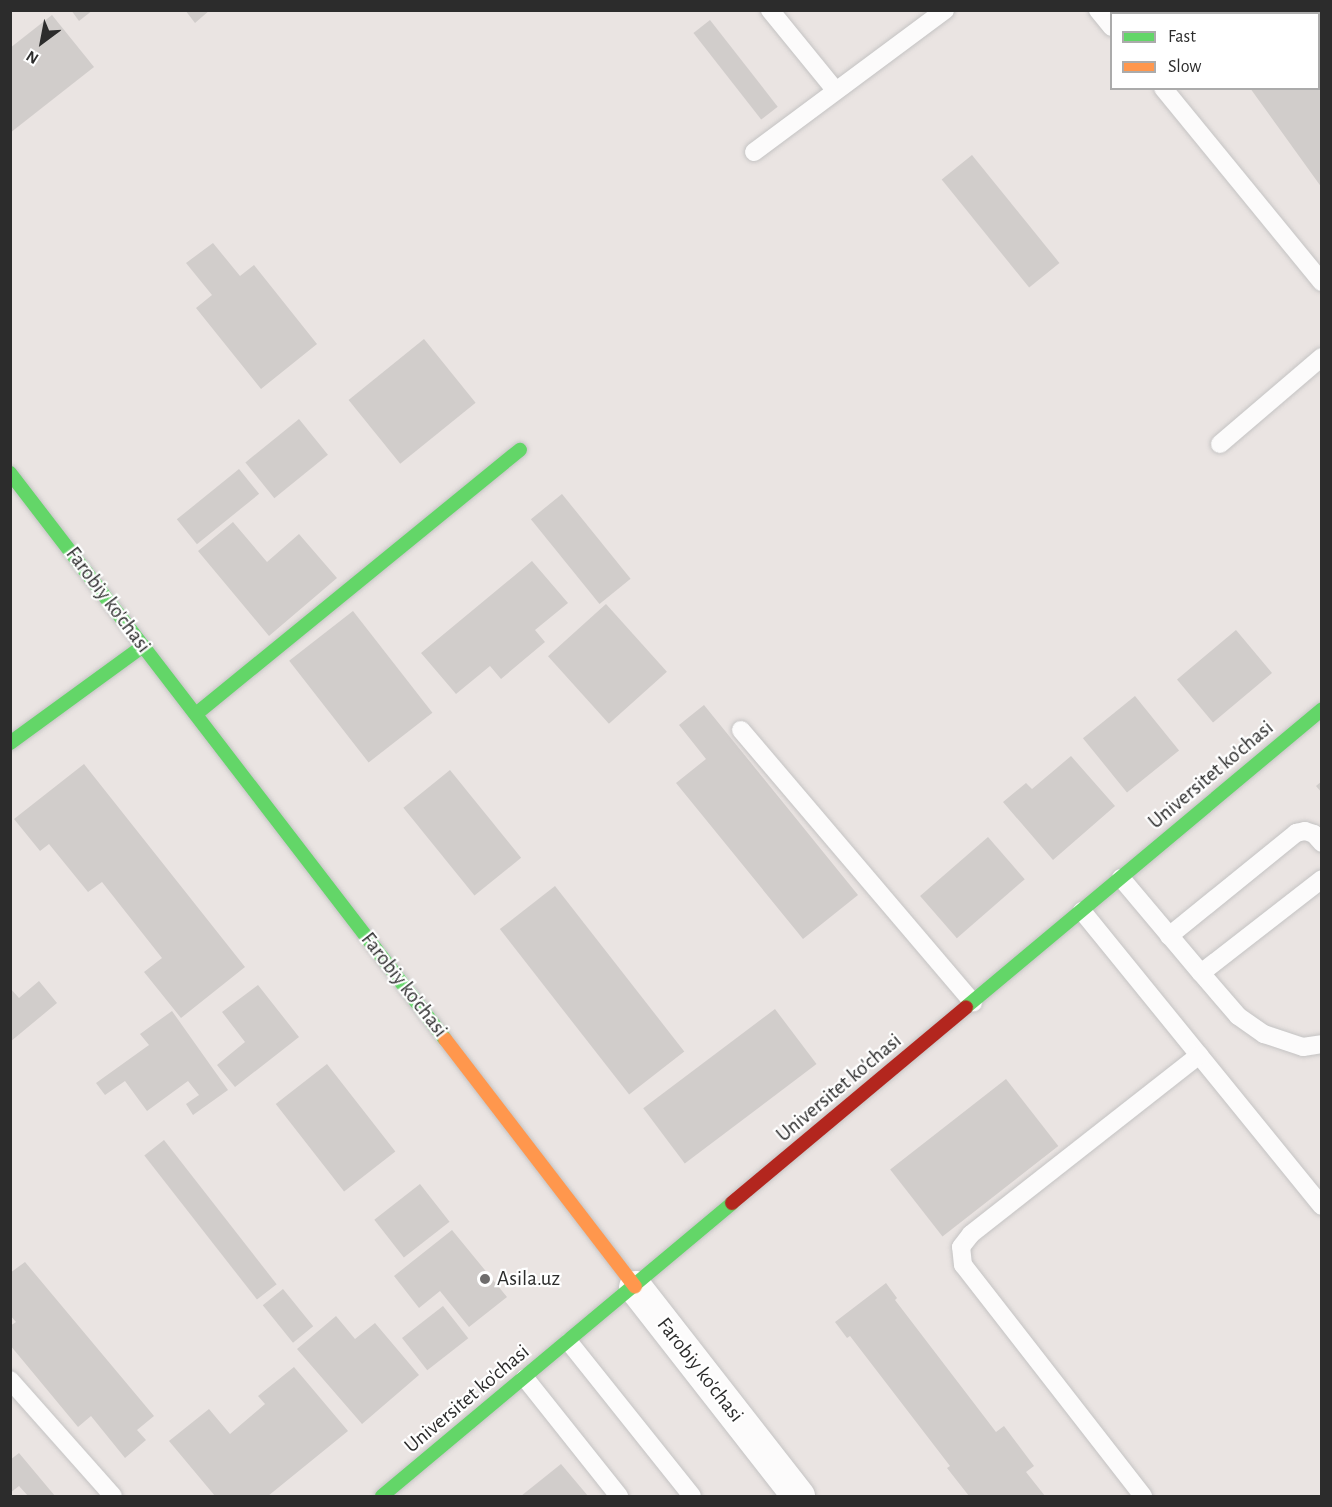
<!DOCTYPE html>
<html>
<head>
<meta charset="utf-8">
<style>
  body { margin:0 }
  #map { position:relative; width:1332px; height:1507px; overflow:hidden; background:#eae4e2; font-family:"Alegreya Sans",sans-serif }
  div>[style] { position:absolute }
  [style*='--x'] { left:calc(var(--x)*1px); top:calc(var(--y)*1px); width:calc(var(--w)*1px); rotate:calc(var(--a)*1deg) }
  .building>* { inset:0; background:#d1cdcb; transform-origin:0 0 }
  .roads { filter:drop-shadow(0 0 2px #c4c3c3) drop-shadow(0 0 2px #c4c3c3) }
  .lane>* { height:18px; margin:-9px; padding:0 9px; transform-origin:9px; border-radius:9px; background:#fcfbfb }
  .street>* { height:33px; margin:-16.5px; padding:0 16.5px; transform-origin:16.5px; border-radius:16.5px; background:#fcfbfb }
  .fast>* { height:14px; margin:-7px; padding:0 7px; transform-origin:7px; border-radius:7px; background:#63d668 }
  .slow>* { height:14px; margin:-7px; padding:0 7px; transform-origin:7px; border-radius:7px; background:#ff974d }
  .jam>* { height:14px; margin:-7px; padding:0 7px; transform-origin:7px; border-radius:7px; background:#b3261e }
  .dots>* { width:16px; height:16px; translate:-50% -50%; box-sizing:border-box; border:3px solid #fff; border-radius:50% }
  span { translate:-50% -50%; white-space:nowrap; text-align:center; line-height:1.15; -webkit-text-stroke:4.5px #fff; paint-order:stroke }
  .street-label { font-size:21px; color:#2c2c2c }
  .poi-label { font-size:21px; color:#2c2c2c }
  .left { translate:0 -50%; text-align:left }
  .frame { position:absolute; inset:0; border:12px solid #2c2c2c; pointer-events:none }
  .legend { position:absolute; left:1110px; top:12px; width:210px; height:78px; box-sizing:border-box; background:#fff; border:2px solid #ababab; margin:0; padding:8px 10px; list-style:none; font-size:18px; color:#2c2c2c }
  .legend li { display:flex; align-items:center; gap:12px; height:30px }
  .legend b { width:30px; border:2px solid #ababab }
  .north { position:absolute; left:12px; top:12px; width:60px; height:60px; -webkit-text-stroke:4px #fff; paint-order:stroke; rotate:212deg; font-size:16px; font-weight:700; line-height:24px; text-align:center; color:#2c2c2c }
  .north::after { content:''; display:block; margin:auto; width:21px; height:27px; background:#2c2c2c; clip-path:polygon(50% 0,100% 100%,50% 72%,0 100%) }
</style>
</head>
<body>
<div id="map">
  <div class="building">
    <i style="clip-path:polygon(71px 10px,93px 10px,79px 21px)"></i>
    <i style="clip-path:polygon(185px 10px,210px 10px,195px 23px)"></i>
    <i style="clip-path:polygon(52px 15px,94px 67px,10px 133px,10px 48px)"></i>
    <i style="left:710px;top:20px;width:110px;height:21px;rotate:52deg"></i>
    <i style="clip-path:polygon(1318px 71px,1322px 75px,1322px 188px,1250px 88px,1318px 88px)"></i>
    <i style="left:972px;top:155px;width:139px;height:39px;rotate:51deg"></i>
    <i style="clip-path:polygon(213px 243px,240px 276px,254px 265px,317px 344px,261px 389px,196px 308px,212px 295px,186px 263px)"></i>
    <i style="left:424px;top:339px;width:82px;height:97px;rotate:51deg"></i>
    <i style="left:299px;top:419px;width:46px;height:69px;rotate:51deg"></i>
    <i style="left:239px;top:469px;width:32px;height:80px;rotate:51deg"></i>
    <i style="left:562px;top:494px;width:109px;height:40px;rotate:51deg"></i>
    <i style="clip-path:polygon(233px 522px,267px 562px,299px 534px,337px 578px,269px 636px,198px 551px)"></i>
    <i style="clip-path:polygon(532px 561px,568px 603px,535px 630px,545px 642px,501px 679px,490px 666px,456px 694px,421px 653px)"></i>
    <i style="left:606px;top:604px;width:91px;height:78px;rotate:48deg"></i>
    <i style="left:353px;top:611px;width:129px;height:81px;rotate:52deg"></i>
    <i style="left:1236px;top:630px;width:56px;height:77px;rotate:50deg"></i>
    <i style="left:1135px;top:696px;width:70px;height:67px;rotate:51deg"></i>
    <i style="clip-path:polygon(704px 705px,858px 895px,803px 939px,676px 783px,706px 759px,679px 725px)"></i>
    <i style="clip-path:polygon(1071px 756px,1115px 806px,1053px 860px,1003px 802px,1026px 783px,1032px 789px)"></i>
    <i style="clip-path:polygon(84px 764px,245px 967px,181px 1018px,144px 972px,162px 958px,102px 882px,88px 892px,49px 844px,40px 851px,14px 819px)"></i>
    <i style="left:450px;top:770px;width:113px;height:60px;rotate:51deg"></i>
    <i style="clip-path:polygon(1322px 781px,1322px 793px,1316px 786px)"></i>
    <i style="left:988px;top:837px;width:56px;height:90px;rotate:49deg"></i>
    <i style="left:555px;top:886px;width:210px;height:70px;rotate:52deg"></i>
    <i style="clip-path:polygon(39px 981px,57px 1003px,10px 1042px,10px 988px,19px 998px)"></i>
    <i style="clip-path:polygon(258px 985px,299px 1037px,235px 1087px,217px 1065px,245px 1042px,222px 1012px)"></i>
    <i style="left:775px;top:1009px;width:69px;height:165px;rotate:53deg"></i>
    <i style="clip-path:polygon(172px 1011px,228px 1090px,193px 1115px,186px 1104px,199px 1095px,188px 1081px,147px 1111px,125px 1081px,105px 1095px,96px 1083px,149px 1045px,140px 1034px)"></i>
    <i style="left:327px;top:1064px;width:111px;height:65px;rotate:52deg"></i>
    <i style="left:1006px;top:1079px;width:85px;height:147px;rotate:52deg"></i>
    <i style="left:164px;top:1140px;width:183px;height:25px;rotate:52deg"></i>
    <i style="left:420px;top:1184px;width:48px;height:58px;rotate:52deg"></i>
    <i style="clip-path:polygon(452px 1230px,507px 1297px,469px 1327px,440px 1291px,419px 1308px,394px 1276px)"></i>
    <i style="clip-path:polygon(25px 1262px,154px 1416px,137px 1430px,146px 1440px,125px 1458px,91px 1416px,78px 1427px,10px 1345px,10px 1326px,16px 1322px,10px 1315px,10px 1273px)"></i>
    <i style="clip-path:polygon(886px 1283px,897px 1298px,895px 1300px,996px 1432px,1004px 1426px,1034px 1466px,1026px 1472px,1045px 1496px,969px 1496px,947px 1468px,950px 1466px,850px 1336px,847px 1338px,835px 1322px)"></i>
    <i style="left:283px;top:1289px;width:48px;height:26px;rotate:51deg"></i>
    <i style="left:443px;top:1306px;width:41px;height:52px;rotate:52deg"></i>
    <i style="clip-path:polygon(336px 1316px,355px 1339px,375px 1323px,419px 1375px,362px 1424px,297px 1349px)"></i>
    <i style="clip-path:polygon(294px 1367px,348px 1431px,268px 1496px,215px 1496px,169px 1441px,209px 1409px,230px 1434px,265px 1404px,258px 1396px)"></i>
    <i style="clip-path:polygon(19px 1453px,55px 1496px,28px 1496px,19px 1486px,10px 1493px,10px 1460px)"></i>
    <i style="clip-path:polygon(561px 1464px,588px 1496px,521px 1496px)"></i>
  </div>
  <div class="roads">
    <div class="lane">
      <i style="--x:770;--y:10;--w:104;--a:50.8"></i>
      <i style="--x:1098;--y:10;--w:22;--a:51"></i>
      <i style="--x:1267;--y:14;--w:6;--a:-45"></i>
      <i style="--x:1163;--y:88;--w:251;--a:50.7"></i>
      <i style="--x:754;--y:152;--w:238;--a:-36.6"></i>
      <i style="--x:1220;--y:444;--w:134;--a:-40.5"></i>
      <i style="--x:741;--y:730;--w:358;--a:49.6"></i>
      <i style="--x:1121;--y:878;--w:124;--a:49.9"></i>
      <i style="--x:1201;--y:973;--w:153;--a:-37.8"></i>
      <i style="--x:1082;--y:911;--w:380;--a:50.9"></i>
      <i style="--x:1169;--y:936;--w:164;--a:-39"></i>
      <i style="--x:1296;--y:833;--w:9;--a:-13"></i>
      <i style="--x:1305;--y:831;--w:9;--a:18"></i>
      <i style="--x:1314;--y:834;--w:12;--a:48"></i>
      <i style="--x:1201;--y:973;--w:57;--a:49.3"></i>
      <i style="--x:1238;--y:1016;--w:32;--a:35"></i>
      <i style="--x:1264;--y:1034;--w:41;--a:18.4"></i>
      <i style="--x:1303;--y:1047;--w:19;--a:-9"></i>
      <i style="--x:569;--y:1342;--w:197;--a:51.4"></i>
      <i style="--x:525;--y:1378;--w:151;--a:51.5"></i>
      <i style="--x:10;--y:1380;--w:155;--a:48.4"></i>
      <i style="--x:1143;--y:1496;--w:293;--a:-127.9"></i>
      <i style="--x:963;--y:1265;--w:18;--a:-96"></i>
      <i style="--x:961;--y:1247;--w:16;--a:-52"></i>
      <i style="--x:971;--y:1234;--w:290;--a:-38.1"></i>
    </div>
    <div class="street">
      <i style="--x:635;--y:1287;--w:265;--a:52"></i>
    </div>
    <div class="fast">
      <i style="--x:10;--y:473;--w:714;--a:52.46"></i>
      <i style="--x:196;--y:714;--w:418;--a:-39.2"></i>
      <i style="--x:10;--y:743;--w:165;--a:-36.1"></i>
      <i style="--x:966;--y:1007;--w:464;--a:-39.9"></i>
      <i style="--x:382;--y:1496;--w:456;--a:-39.9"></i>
    </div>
    <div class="slow">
      <i style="--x:445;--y:1039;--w:312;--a:52.5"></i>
    </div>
    <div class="jam">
      <i style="--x:732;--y:1203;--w:305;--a:-39.9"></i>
    </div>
  </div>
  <div class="dots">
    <i style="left:485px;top:1279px;background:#6e6c6c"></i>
  </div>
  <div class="street-label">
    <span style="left:108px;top:600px;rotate:53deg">Farobiy ko'chasi</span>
    <span style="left:1211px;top:775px;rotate:-40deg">Universitet ko'chasi</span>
    <span style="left:404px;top:985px;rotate:52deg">Farobiy ko'chasi</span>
    <span style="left:839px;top:1088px;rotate:-40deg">Universitet ko'chasi</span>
    <span style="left:700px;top:1370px;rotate:52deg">Farobiy ko'chasi</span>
    <span style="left:467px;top:1399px;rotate:-40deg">Universitet ko'chasi</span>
  </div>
  <div class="poi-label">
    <span class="left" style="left:497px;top:1279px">Asila.uz</span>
  </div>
  <div class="frame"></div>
  <ul class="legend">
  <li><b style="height:8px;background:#63d668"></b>Fast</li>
  <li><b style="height:8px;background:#ff974d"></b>Slow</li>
  </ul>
  <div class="north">N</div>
</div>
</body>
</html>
